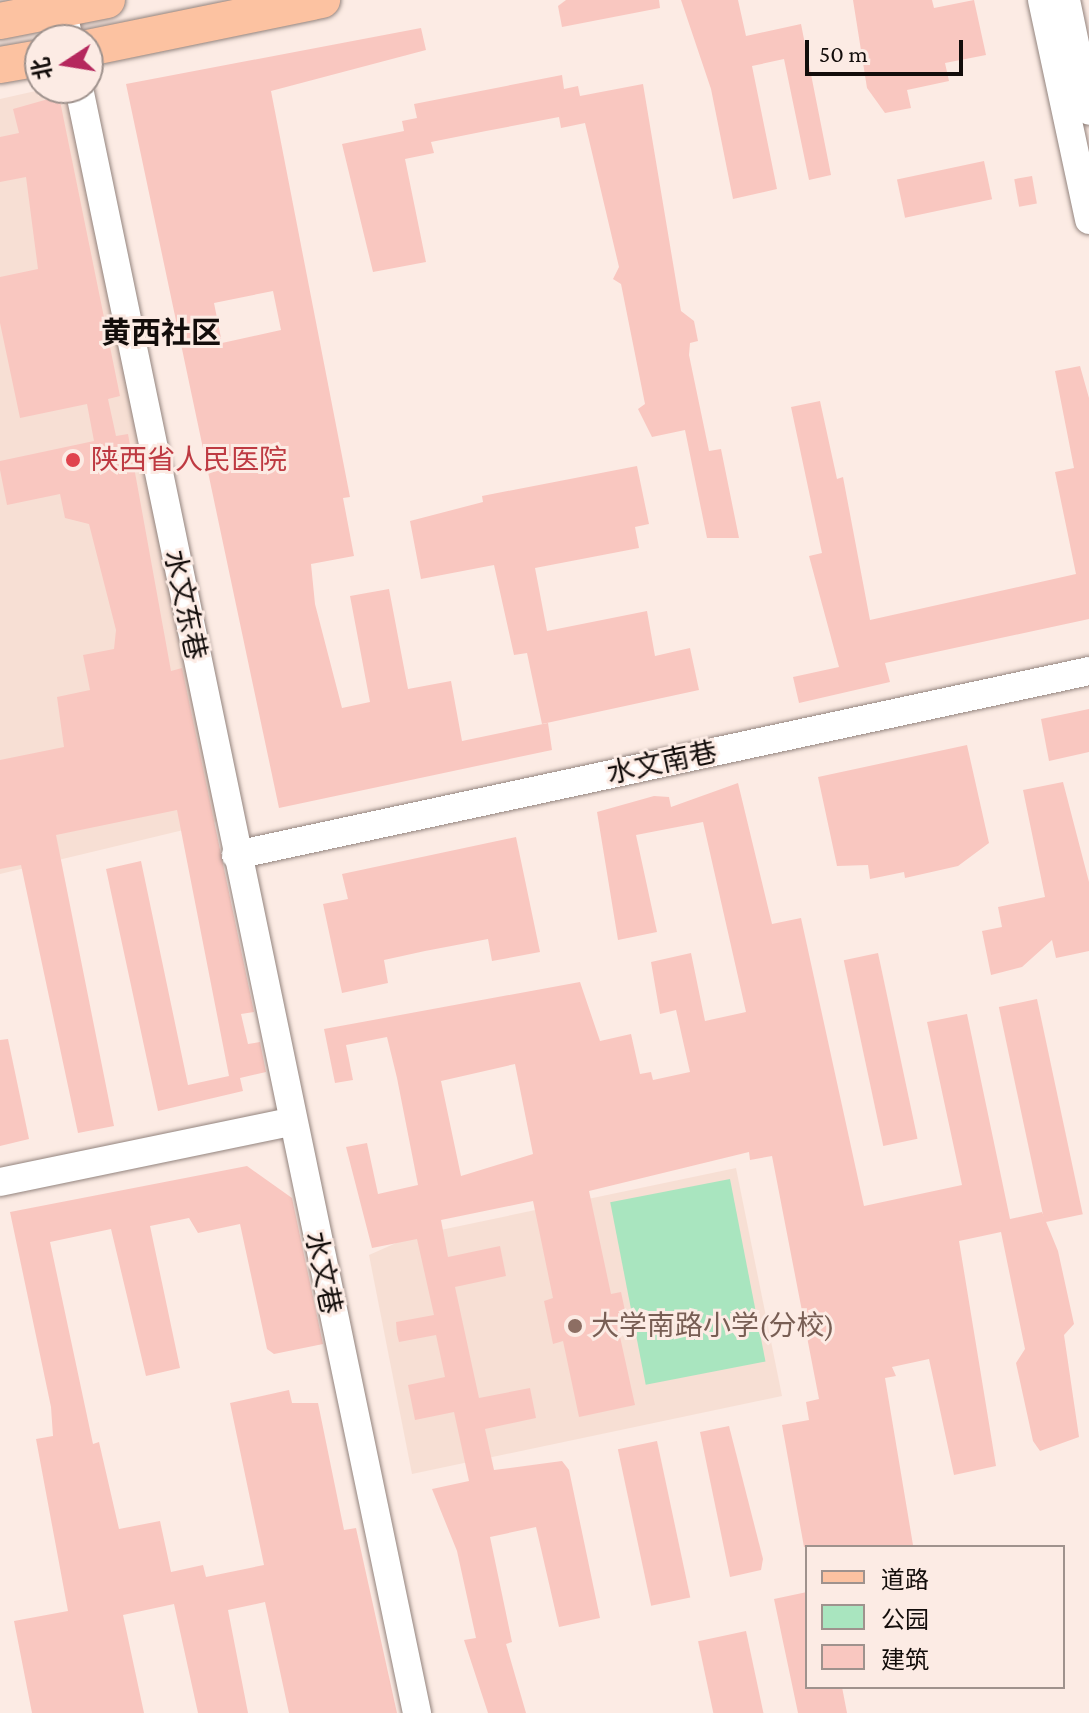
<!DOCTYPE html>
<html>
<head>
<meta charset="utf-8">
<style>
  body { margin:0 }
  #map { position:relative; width:1089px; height:1713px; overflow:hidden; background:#fcebe4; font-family:"Crimson Pro","Noto Sans SC",serif }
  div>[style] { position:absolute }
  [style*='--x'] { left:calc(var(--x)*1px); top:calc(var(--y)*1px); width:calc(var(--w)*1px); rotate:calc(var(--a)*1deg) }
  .built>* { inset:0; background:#f7dfd4 }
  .green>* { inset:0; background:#a9e5bf; transform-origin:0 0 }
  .building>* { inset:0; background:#f9c7c0; transform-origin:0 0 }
  .roads { filter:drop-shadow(0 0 2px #93847e) drop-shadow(0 0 2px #93847e) }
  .minor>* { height:28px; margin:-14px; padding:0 14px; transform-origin:14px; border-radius:14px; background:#fff }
  .major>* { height:36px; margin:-18px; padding:0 18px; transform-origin:18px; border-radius:18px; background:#fcc2a1 }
  .dots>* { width:22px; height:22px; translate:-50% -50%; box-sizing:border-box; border:4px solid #fcebe4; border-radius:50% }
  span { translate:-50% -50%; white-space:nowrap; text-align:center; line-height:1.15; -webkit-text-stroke:6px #fcebe4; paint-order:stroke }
  .health-label { font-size:28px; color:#be3a42 }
  .left { translate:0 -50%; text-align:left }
  .street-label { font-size:28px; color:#130d0b }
  .education-label { font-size:28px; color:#785e54 }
  .neighbourhood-label { font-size:30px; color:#130d0b; font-weight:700 }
  .legend { position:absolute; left:805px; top:1545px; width:260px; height:144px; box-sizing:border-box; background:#fcebe4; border:2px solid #9f928d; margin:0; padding:10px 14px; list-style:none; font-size:24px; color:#130d0b }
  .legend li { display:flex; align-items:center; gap:16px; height:40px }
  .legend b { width:40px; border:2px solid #9f928d }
  .north { position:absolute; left:24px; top:24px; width:80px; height:80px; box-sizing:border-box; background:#fcebe4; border:2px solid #9f928d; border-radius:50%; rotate:258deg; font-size:22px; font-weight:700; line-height:32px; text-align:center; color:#130d0b }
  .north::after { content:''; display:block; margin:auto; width:28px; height:36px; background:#b5285d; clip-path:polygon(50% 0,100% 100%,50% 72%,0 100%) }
  .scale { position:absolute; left:805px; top:40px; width:158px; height:36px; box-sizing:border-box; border:4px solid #130d0b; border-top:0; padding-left:10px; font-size:24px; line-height:28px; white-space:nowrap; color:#130d0b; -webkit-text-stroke:6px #fcebe4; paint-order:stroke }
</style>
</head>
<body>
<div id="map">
  <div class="built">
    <i style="clip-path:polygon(49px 88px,69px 88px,221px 821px,0 874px,0 99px)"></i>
    <i style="clip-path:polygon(736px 1168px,782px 1396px,412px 1474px,369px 1255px,412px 1236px)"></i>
  </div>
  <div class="green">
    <i style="left:730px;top:1179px;width:186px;height:122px;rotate:79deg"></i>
  </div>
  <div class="building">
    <i style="clip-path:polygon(566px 0,659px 0,660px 8px,562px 27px,558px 6px)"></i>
    <i style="clip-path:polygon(681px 0,738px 0,746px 36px,801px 24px,831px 175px,809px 180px,784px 59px,752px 66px,777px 189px,733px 199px,711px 89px)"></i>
    <i style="clip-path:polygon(853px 0,932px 0,934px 8px,974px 0,986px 55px,945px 63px,949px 81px,907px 90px,911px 108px,885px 113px,867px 88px)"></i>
    <i style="clip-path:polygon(evenodd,421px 28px,426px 50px,271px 91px,350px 497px,343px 498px,354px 556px,311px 564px,315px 604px,342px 708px,370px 702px,350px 596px,389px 589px,408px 689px,451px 681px,462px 741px,548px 723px,552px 750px,279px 808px,126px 84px,421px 28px,273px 291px,281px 330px,222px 343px,214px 303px,273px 291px)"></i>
    <i style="clip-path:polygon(562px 75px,564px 89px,578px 86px,580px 96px,643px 84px,681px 311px,694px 321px,698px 341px,690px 343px,689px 355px,709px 451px,721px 449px,739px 538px,707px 538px,685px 430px,652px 437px,638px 409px,645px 404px,621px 284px,613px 279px,619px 267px,585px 123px,561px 128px,559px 117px,486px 131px,431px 142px,434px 153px,405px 159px,426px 262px,373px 272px,342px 144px,404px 131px,402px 121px,417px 118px,414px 104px)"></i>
    <i style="clip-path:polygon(59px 96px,120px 396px,108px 399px,116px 436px,128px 434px,171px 671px,182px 668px,254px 1012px,241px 1014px,248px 1044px,260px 1042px,266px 1072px,240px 1078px,243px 1091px,158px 1111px,106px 869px,141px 861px,188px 1085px,229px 1076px,177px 810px,56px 835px,114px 1126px,78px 1133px,21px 865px,0 869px,0 760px,64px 747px,57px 697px,90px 690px,83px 655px,114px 649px,116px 630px,89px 524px,65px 518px,60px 494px,7px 505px,0 470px,0 461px,94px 441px,87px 404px,20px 418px,0 323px,0 277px,38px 269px,26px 177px,0 182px,0 137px,19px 133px,13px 109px)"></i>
    <i style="left:984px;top:161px;width:39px;height:89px;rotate:78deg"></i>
    <i style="left:1032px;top:176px;width:28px;height:18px;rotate:80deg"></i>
    <i style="clip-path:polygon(1080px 366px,1089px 398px,1089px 619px,885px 663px,890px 682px,799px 703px,793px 677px,839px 667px,809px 556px,822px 553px,791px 407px,820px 401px,837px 479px,843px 477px,870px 620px,1076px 574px,1055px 472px,1074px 468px,1055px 371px)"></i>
    <i style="clip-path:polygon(637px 466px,649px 524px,635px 527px,639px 548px,535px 568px,547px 631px,647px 611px,655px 656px,690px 648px,699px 690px,542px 724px,527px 653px,514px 655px,494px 565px,421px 579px,410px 521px,483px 502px,482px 496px)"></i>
    <i style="clip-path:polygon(1089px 709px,1089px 752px,1049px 761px,1041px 719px)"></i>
    <i style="clip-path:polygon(967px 745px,989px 843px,958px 866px,905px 878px,904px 872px,870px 879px,868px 865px,837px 866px,818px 777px)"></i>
    <i style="clip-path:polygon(1063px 782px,1089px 882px,1089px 951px,1056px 958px,1052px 940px,1022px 967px,991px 975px,982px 931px,1002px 927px,998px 907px,1045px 897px,1023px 790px)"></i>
    <i style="clip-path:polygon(evenodd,738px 783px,772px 924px,801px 918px,864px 1206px,962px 1185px,927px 1022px,967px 1014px,1010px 1219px,1042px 1212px,1058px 1251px,1074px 1324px,1064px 1335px,1079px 1437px,1040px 1451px,1033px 1441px,1016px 1363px,1025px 1349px,1001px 1232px,959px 1241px,996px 1466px,954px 1475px,929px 1359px,892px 1367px,896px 1376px,885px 1378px,913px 1545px,804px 1547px,782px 1425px,809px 1420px,806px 1402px,819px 1399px,772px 1156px,750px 1160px,749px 1152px,589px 1191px,611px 1294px,621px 1292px,627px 1320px,617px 1323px,635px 1405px,579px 1417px,563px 1341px,553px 1344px,544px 1301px,553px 1298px,533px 1201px,441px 1220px,448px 1257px,500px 1246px,506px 1276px,455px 1287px,479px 1398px,530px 1388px,536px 1418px,485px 1429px,494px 1470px,562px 1461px,569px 1470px,600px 1618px,559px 1627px,536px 1527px,490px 1537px,512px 1642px,506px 1644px,526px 1713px,488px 1713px,464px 1640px,476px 1638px,457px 1551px,432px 1489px,469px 1481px,454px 1412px,415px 1420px,408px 1385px,445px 1377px,436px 1335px,399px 1342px,397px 1334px,396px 1322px,434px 1315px,417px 1239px,372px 1248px,346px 1147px,367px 1143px,378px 1194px,418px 1185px,397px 1078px,387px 1037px,346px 1045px,353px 1080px,335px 1083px,324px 1029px,580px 982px,600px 1041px,631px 1034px,640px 1074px,651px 1072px,653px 1080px,690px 1072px,676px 1010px,660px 1014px,651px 962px,691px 953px,705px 1021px,746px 1012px,703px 822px,636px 835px,657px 932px,618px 940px,597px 812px,654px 796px,669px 797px,671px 807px,738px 783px,515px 1064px,533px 1154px,461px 1176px,441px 1081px,515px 1064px)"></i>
    <i style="clip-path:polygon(516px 837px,540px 952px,492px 961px,488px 939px,425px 951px,384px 960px,388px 983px,342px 993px,323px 904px,348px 899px,342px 874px)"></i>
    <i style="left:878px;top:953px;width:190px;height:35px;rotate:78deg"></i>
    <i style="left:1037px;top:999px;width:220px;height:39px;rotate:78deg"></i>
    <i style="clip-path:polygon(8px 1039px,29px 1139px,0 1146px,0 1040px)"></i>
    <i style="clip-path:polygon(247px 1166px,292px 1198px,323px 1344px,274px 1354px,267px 1349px,240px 1224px,198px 1233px,189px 1218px,150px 1226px,180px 1368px,146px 1376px,111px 1229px,50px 1242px,93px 1444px,99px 1442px,119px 1529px,160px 1521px,171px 1572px,203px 1565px,206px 1577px,264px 1565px,230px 1403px,289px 1390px,292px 1403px,318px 1403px,344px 1530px,356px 1528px,397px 1713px,289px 1713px,265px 1602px,228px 1610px,248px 1713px,198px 1713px,174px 1604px,123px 1615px,144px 1713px,32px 1713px,14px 1621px,68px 1611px,36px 1439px,53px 1436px,51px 1407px,10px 1212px)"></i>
    <i style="clip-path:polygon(729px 1426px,763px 1559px,761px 1570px,730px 1577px,700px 1432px)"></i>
    <i style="left:657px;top:1441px;width:160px;height:40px;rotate:78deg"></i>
    <i style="clip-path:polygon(807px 1592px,807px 1687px,842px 1687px,847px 1713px,798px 1713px,774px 1599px)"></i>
    <i style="left:746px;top:1631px;width:84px;height:49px;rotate:78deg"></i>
  </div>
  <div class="roads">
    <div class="minor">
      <i style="--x:1042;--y:0;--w:225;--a:77.9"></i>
      <i style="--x:1066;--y:0;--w:113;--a:78.3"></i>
      <i style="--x:62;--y:9;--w:32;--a:77"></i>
      <i style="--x:79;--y:88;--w:1660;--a:78.25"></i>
      <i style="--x:236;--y:855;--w:873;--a:-12.17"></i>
      <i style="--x:0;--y:1182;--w:297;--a:-11.7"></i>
    </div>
    <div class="major">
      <i style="--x:0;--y:21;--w:109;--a:-11.1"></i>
      <i style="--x:88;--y:48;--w:239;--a:-11.6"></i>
      <i style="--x:0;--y:65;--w:41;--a:-9.9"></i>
    </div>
  </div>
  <div class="dots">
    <i style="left:73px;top:460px;background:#e0444e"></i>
    <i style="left:575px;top:1326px;background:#8d6e63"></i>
  </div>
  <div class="health-label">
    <span class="left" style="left:91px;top:460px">陕西省人民医院</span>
  </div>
  <div class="street-label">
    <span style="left:185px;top:605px;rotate:78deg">水文东巷</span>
    <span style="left:662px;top:763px;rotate:-12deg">水文南巷</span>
    <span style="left:323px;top:1273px;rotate:78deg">水文巷</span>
  </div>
  <div class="education-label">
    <span class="left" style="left:591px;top:1326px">大学南路小学(分校)</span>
  </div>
  <div class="neighbourhood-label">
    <span style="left:161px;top:333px">黄西社区</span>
  </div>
  <ul class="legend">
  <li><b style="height:10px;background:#fcc2a1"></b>道路</li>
  <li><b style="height:22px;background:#a9e5bf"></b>公园</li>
  <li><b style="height:22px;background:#f9c7c0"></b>建筑</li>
  </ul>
  <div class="north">北</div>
  <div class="scale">50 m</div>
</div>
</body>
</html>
